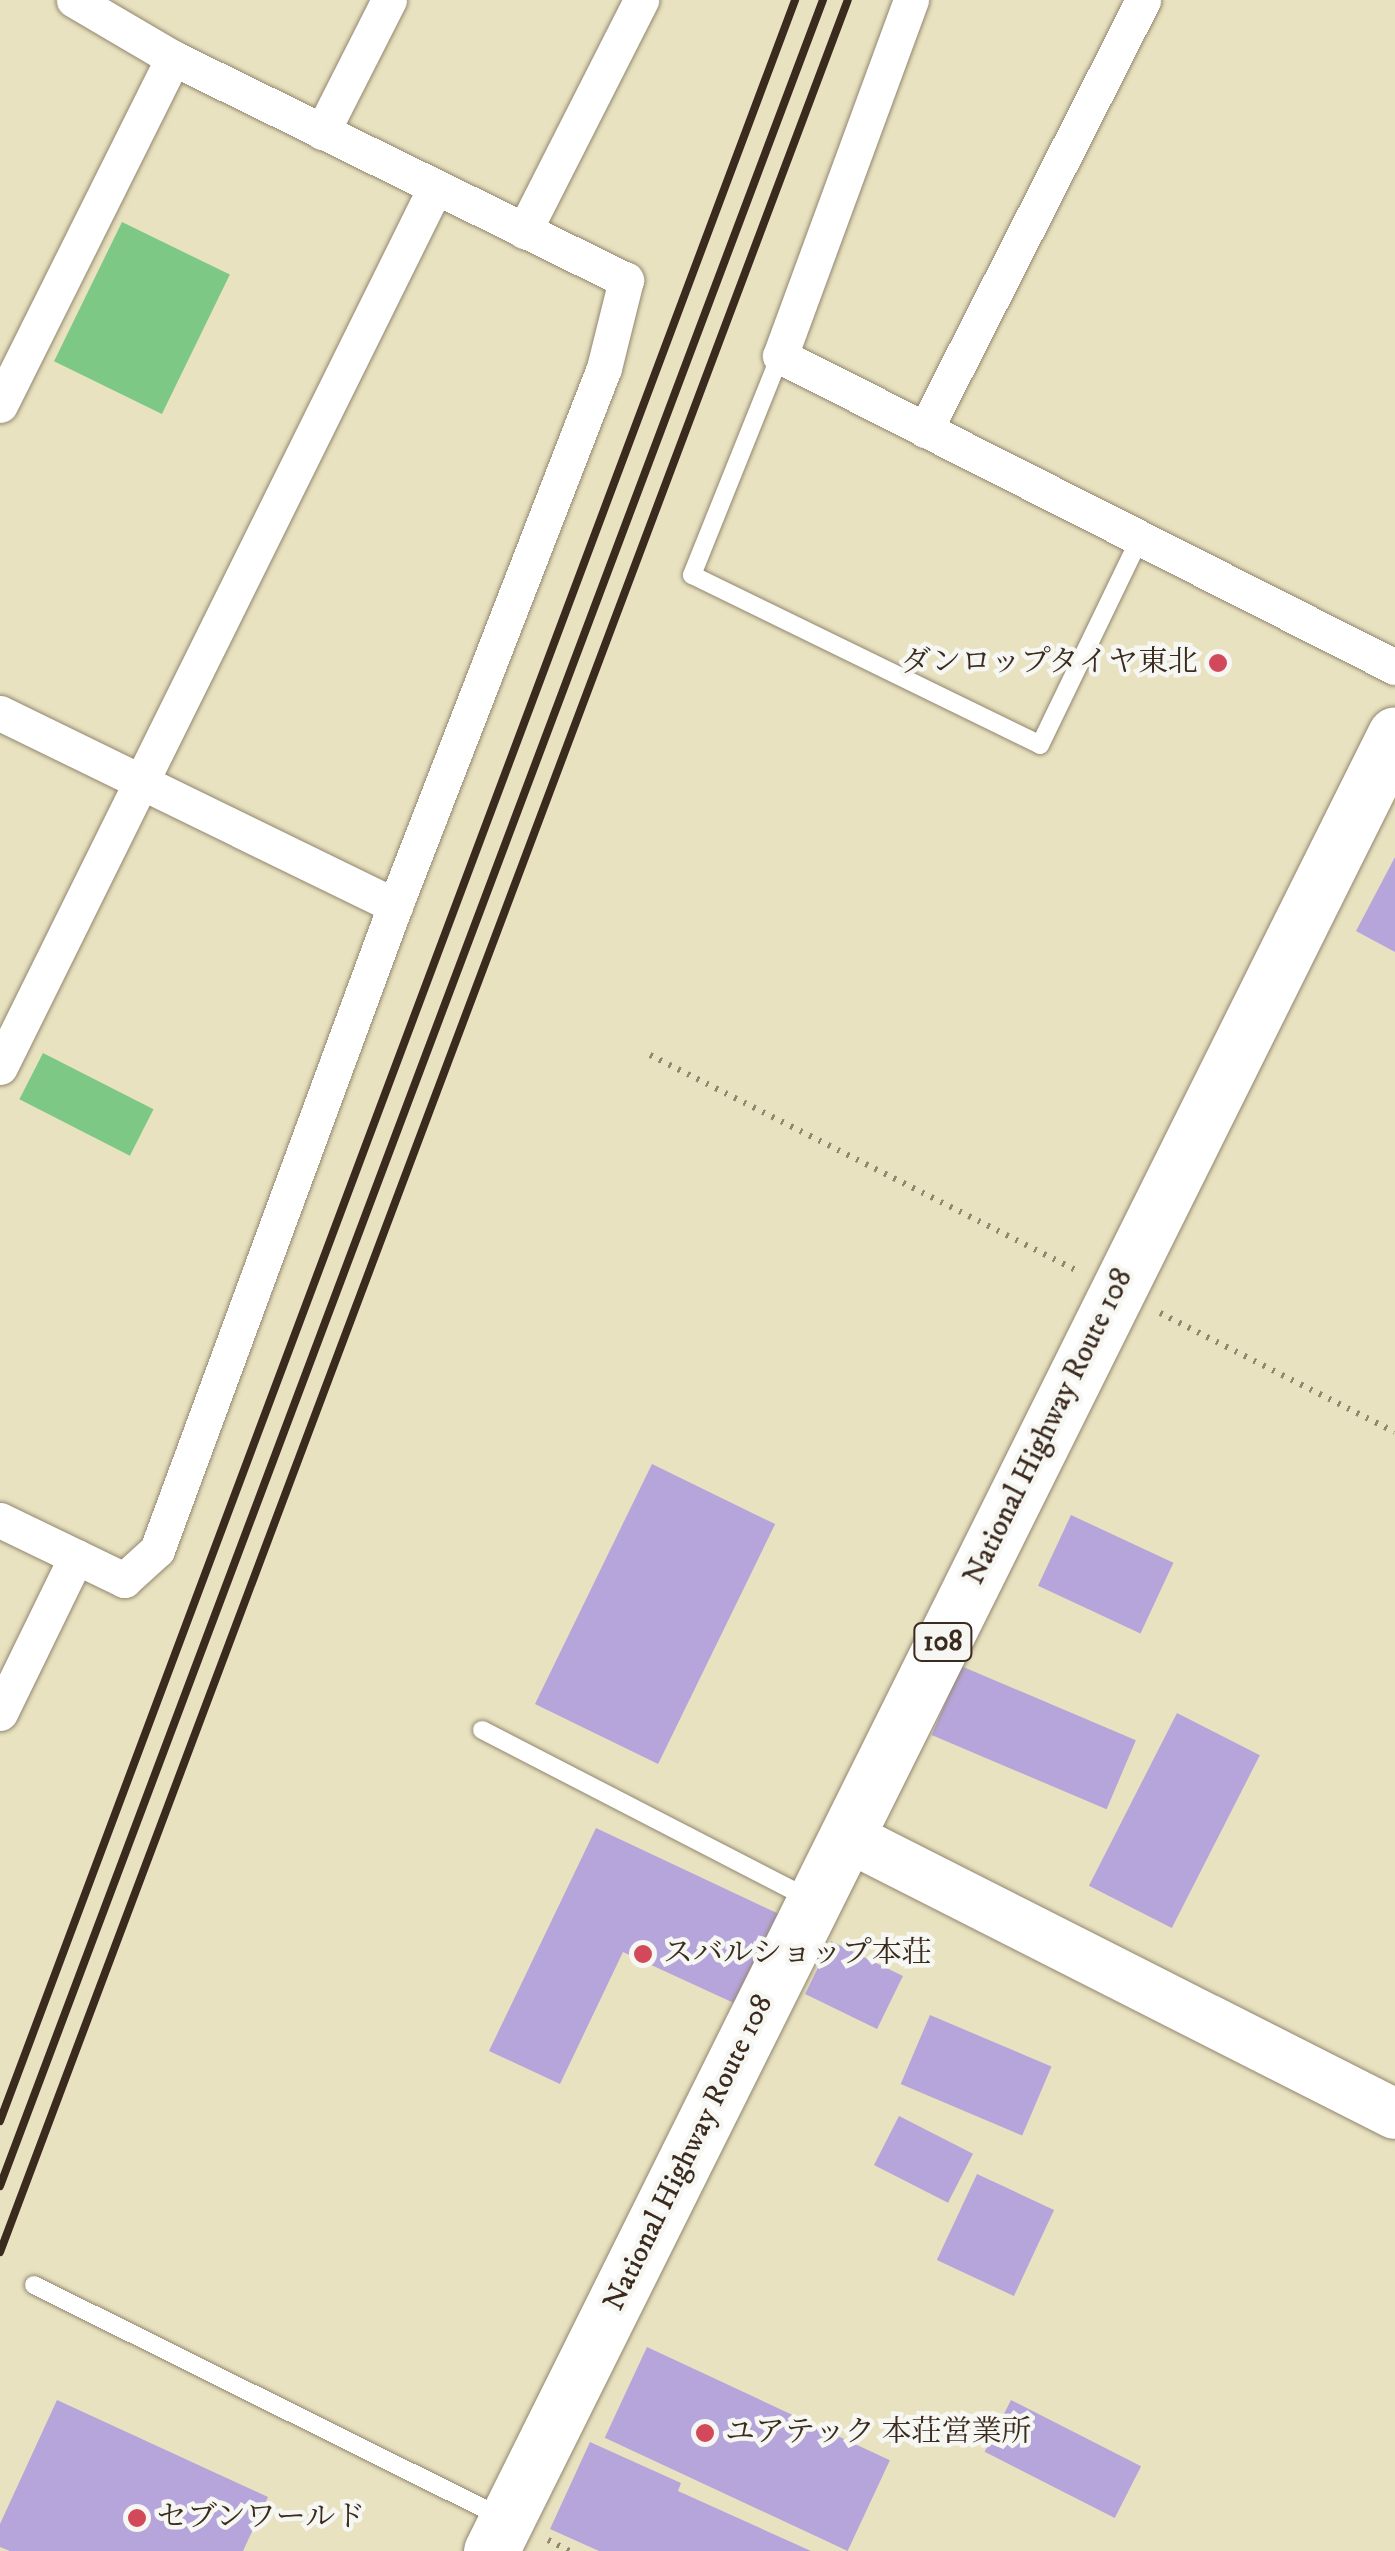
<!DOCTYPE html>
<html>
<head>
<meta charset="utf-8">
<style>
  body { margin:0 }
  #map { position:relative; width:1395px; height:2551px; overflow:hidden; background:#e8e2c0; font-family:"IM FELL DW Pica","Noto Serif JP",serif }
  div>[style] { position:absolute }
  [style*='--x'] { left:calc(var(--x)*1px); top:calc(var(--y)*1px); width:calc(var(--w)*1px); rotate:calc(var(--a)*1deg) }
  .green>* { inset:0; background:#7ec885; transform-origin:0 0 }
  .building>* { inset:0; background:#b6a5da; transform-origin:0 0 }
  .path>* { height:6px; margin-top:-3px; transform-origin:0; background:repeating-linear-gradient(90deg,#92866f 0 2.5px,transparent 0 10.5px) }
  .roads { filter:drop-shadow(0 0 2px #92866f) drop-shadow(0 0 2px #92866f) }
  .lane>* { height:18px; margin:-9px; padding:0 9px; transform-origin:9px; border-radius:9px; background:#fff }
  .street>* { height:35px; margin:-17.5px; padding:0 17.5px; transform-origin:17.5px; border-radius:17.5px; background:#fff }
  .secondary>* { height:50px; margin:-25px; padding:0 25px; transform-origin:25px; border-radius:25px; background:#fff }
  .highway>* { height:55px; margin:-27.5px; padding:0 27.5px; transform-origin:27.5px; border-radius:27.5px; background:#fff }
  .rail>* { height:8px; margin:-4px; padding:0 4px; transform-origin:4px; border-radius:4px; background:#3b2a1e }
  .dots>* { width:28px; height:28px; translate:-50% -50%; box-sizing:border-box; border:5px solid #f6f6f2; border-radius:50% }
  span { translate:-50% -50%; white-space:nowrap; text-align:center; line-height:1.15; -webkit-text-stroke:9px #f6f6f2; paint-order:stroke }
  .shield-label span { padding:2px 8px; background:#f6f6f2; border:2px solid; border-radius:8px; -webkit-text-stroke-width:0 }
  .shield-label { font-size:28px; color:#3b2a1e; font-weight:700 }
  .poi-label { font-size:30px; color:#3b2a1e }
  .right { translate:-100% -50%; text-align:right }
  .left { translate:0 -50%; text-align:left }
  .street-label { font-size:30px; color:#3b2a1e }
</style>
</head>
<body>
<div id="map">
  <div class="green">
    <i style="left:122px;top:222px;width:120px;height:155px;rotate:26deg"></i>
    <i style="left:43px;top:1053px;width:124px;height:52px;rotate:27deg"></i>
  </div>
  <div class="building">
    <i style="clip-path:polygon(1395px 857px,1395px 952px,1356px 931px)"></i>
    <i style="left:652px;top:1464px;width:137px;height:267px;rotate:26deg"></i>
    <i style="left:1071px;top:1515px;width:113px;height:78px;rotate:25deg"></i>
    <i style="left:961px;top:1666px;width:190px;height:75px;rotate:23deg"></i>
    <i style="left:1177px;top:1713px;width:93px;height:194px;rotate:27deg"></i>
    <i style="clip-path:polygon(596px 1828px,779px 1914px,736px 2004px,623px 1952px,560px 2084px,489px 2051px)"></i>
    <i style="left:831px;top:1941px;width:80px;height:59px;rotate:26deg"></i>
    <i style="left:930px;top:2015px;width:132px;height:75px;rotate:23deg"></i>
    <i style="left:899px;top:2116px;width:83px;height:55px;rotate:27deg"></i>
    <i style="left:977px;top:2174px;width:85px;height:95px;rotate:25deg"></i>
    <i style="left:647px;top:2347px;width:268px;height:100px;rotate:25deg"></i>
    <i style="clip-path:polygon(57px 2400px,268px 2497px,243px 2551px,10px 2551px,0 2547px,0 2524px)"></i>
    <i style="left:1011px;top:2400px;width:146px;height:58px;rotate:27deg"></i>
    <i style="clip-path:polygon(590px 2442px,681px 2483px,678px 2491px,811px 2551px,599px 2551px,550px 2529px)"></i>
  </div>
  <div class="path">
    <i style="--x:650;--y:1055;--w:479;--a:26.8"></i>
    <i style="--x:1160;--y:1313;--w:263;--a:26.9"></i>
    <i style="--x:548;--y:2540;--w:25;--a:27"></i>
  </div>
  <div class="roads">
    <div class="lane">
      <i style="--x:780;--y:356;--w:236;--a:111.9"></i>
      <i style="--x:692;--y:575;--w:387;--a:26"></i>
      <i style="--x:1040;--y:745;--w:230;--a:-64.2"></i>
      <i style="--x:482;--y:1730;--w:369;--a:27.3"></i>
      <i style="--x:34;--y:2285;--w:521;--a:26.42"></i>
    </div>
    <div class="street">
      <i style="--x:911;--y:0;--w:379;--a:110.2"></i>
      <i style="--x:780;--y:356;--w:689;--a:26.83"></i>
      <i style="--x:322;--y:132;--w:148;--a:-63.1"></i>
      <i style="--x:524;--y:231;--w:259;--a:-63.1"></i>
      <i style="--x:0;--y:405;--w:388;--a:-63.5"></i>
      <i style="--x:925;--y:430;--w:482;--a:-63.1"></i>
      <i style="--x:0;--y:713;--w:440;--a:26"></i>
      <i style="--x:0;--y:1067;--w:981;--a:-63.67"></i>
      <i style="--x:0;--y:1520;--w:138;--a:25.8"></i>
      <i style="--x:124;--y:1580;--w:45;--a:-42.3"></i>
      <i style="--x:157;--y:1550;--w:687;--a:-69.72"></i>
      <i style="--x:395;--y:906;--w:577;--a:-68.77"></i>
      <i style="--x:604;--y:368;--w:91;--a:-76"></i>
      <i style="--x:626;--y:280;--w:504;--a:-153.89"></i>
      <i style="--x:173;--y:58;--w:115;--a:-149.6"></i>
      <i style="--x:0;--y:1713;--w:174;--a:-64"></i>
    </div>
    <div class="secondary">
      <i style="--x:846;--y:1836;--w:615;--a:26.86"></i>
    </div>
    <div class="highway">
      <i style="--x:491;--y:2551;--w:2029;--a:-63.55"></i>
    </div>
  </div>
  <div class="rail">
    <i style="--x:0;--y:2121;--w:2265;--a:-69.45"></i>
    <i style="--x:0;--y:2186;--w:2336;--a:-69.37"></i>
    <i style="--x:0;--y:2252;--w:2406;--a:-69.37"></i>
  </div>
  <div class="dots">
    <i style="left:1218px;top:663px;background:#d1495b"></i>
    <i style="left:643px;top:1954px;background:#d1495b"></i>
    <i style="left:705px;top:2433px;background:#d1495b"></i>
    <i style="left:137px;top:2518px;background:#d1495b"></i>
  </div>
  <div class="shield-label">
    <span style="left:943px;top:1642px">108</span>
  </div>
  <div class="poi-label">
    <span class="right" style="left:1198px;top:663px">ダンロップタイヤ東北</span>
    <span class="left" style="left:663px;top:1954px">スバルショップ本荘</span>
    <span class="left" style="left:725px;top:2433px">ユアテック 本荘営業所</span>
    <span class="left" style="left:157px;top:2518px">セブンワールド</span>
  </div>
  <div class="street-label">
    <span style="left:1049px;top:1427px;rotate:-64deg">National Highway Route 108</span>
    <span style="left:689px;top:2153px;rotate:-64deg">National Highway Route 108</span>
  </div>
</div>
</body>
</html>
